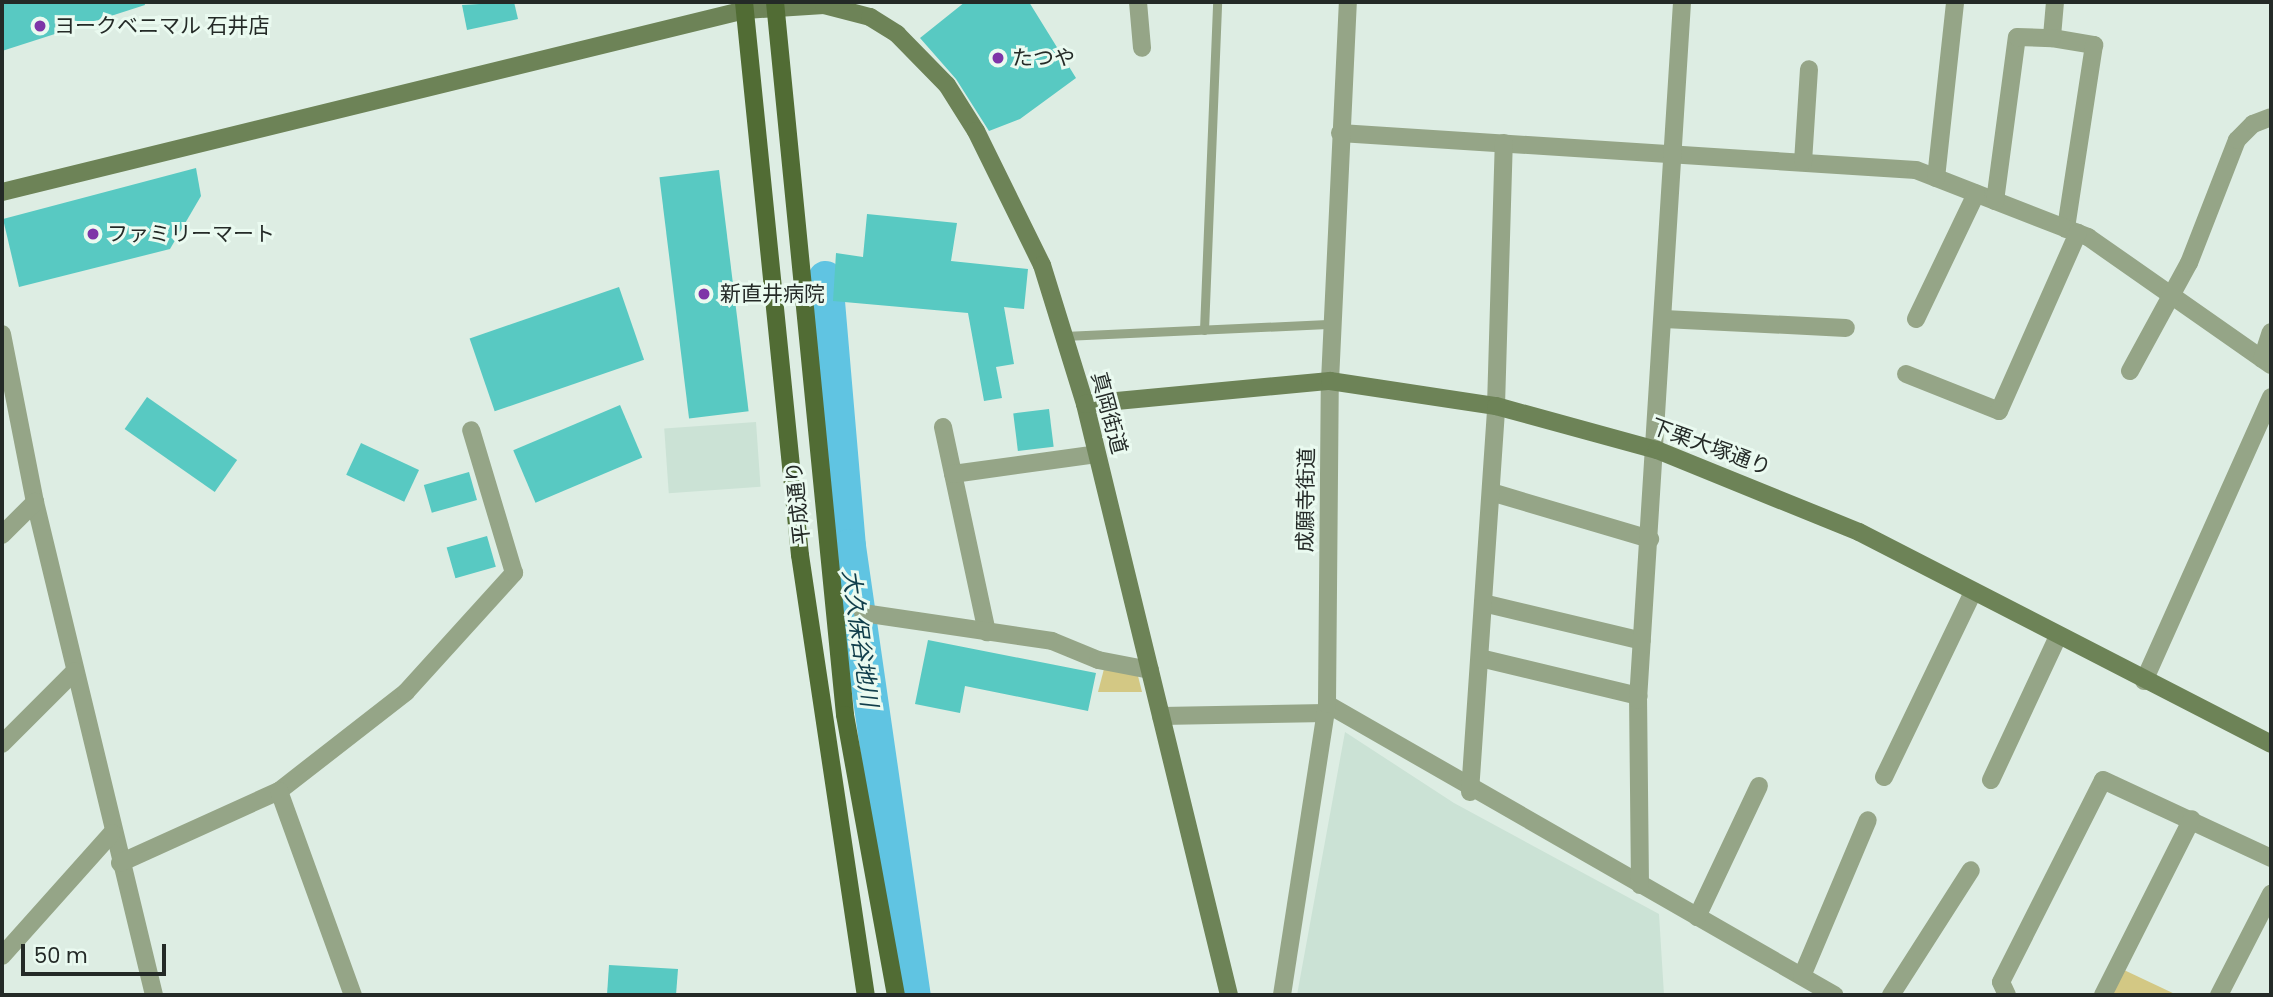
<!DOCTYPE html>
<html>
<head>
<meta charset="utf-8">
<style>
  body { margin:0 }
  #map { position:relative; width:2273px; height:997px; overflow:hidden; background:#ddede3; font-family:Poppins,"Noto Sans JP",sans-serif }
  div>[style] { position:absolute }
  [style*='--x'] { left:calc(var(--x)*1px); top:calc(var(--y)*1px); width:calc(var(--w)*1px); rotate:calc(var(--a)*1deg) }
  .built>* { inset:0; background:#cbe2d5; transform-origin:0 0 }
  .green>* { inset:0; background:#d3c884 }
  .river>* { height:35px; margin:-17.5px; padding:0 17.5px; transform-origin:17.5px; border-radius:17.5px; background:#60c4e2 }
  .building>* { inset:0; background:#58c9c2; transform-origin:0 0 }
  .lane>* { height:9px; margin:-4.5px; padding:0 4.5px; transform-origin:4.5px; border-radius:4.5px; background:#95a587 }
  .street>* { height:18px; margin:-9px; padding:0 9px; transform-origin:9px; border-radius:9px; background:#95a587 }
  .secondary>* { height:18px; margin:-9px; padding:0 9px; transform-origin:9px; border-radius:9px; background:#6d8357 }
  .primary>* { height:18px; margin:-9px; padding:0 9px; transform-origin:9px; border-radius:9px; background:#516c34 }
  .dots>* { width:19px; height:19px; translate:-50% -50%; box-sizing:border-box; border:4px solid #eafaf0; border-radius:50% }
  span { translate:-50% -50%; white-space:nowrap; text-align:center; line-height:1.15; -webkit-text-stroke:6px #eafaf0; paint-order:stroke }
  .poi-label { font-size:21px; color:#242a27 }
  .left { translate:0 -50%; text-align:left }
  .street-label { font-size:21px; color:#242a27 }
  .water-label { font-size:23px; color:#113e4b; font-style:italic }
  .frame { position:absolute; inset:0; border:4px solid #242a27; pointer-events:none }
  .scale { position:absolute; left:21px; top:944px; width:145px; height:32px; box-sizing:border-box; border:4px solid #242a27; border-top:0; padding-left:9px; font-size:21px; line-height:24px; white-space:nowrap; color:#242a27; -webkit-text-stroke:5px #eafaf0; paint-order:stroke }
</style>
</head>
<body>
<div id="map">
  <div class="built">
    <i style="left:756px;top:422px;width:65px;height:92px;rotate:86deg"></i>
    <i style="clip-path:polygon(1345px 732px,1454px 803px,1659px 914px,1664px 995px,1297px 995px)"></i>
  </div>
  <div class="green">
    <i style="clip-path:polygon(1105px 665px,1137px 672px,1142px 692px,1098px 692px)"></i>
    <i style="clip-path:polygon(2124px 970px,2177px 995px,2111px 995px)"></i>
  </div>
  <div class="river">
    <i style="--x:825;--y:278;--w:269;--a:85.1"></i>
    <i style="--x:848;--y:546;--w:454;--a:81.8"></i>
  </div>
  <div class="building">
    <i style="clip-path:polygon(2px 2px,144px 2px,145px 5px,2px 51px)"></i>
    <i style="clip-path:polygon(514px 2px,518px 19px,467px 30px,462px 5px)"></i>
    <i style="clip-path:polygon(965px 2px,1029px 2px,1076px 78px,1020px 119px,989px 131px,956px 79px,920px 38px)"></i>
    <i style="clip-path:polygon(196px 168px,201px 196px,170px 249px,19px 287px,3px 219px)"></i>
    <i style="left:719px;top:170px;width:243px;height:60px;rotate:83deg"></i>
    <i style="clip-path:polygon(867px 214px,957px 223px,951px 261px,1028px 269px,1024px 309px,1004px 307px,1014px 364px,996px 367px,1002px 398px,984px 401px,968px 313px,833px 301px,836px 253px,863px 257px)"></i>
    <i style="left:619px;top:287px;width:77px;height:158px;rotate:71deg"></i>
    <i style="left:147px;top:397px;width:110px;height:39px;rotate:35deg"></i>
    <i style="left:620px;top:405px;width:57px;height:116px;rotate:67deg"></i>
    <i style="left:1049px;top:409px;width:38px;height:36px;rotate:83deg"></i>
    <i style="left:361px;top:443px;width:64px;height:35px;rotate:25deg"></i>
    <i style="left:469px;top:472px;width:29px;height:47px;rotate:74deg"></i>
    <i style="left:487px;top:536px;width:32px;height:42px;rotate:74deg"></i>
    <i style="clip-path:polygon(928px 640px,1096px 673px,1088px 711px,965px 686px,960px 713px,915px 704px)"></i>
    <i style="clip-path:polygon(609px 965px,678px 969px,676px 995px,607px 995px)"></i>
  </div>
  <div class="lane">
    <i style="--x:1204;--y:330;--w:328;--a:-87.7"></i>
    <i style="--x:1064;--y:336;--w:269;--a:-2.6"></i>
  </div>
  <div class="street">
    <i style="--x:1138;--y:2;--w:46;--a:85"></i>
    <i style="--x:2055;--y:2;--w:36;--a:95"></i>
    <i style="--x:2052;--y:38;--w:43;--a:9.5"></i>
    <i style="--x:2094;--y:45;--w:186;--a:98.7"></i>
    <i style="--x:1340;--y:133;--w:577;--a:3.68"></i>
    <i style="--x:1916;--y:170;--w:185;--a:21.3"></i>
    <i style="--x:2088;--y:237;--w:223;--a:35"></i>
    <i style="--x:1803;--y:162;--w:93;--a:-86.3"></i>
    <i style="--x:1936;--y:178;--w:177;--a:-83.8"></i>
    <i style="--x:1995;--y:201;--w:165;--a:-82.4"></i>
    <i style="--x:2017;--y:37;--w:35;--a:2"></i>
    <i style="--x:1664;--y:319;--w:182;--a:2.8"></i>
    <i style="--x:1916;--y:319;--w:139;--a:-64.4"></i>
    <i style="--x:2;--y:334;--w:171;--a:78.9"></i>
    <i style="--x:35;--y:502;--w:507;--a:76.43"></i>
    <i style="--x:2262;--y:359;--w:28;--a:-72"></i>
    <i style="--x:2130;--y:371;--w:123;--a:-61.4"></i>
    <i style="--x:2189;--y:263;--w:132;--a:-68.7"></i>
    <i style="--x:2237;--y:140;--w:23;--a:-45"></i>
    <i style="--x:2253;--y:124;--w:19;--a:-21"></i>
    <i style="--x:1906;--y:374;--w:100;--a:21.7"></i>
    <i style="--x:1999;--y:411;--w:195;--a:-66.1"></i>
    <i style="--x:943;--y:427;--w:210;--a:77.9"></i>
    <i style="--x:953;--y:474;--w:145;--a:-7.9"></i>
    <i style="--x:1491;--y:492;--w:166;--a:16.5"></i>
    <i style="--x:2;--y:535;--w:47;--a:-45"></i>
    <i style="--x:1483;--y:603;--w:163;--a:13.4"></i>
    <i style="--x:863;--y:613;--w:191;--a:8.4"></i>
    <i style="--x:1052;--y:641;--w:50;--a:22.4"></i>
    <i style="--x:1098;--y:660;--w:53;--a:10.9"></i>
    <i style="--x:1480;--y:658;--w:163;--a:13.5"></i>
    <i style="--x:2144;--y:681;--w:311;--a:-65.9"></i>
    <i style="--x:1327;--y:704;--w:585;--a:29.85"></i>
    <i style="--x:1161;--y:716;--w:165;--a:-1"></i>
    <i style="--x:2;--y:744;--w:103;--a:-45"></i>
    <i style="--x:1884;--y:777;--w:205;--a:-64.3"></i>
    <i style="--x:1991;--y:780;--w:159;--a:-65"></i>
    <i style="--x:279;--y:791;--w:161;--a:-37.9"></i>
    <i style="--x:406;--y:692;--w:161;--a:-47.8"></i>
    <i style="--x:514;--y:573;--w:149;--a:-106.7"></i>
    <i style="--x:1470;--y:792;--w:387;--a:-86.1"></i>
    <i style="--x:1496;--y:406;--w:263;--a:-88.3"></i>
    <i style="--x:120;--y:863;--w:175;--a:-24.4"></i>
    <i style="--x:279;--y:791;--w:217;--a:70.1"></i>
    <i style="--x:1640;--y:885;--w:185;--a:-90.6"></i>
    <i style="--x:1638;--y:700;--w:699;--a:-86.39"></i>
    <i style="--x:1697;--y:917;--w:145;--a:-64.7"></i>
    <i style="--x:2;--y:956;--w:165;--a:-48.2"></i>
    <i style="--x:1802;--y:976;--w:169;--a:-67.1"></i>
    <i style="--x:1282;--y:995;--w:294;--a:-81.2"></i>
    <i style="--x:1327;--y:704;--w:323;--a:-89.5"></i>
    <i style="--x:1330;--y:381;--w:379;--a:-87.3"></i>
    <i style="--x:1891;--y:995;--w:148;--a:-57.4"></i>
    <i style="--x:2007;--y:995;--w:14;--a:-115"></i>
    <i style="--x:2001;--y:982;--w:226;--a:-63.2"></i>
    <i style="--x:2103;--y:780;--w:185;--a:24.9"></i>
    <i style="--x:2103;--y:995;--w:197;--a:-63.2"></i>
    <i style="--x:2219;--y:995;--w:114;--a:-62.8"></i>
  </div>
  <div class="secondary">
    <i style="--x:2;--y:192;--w:765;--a:-13.76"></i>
    <i style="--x:745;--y:10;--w:79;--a:-3.6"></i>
    <i style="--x:824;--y:5;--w:48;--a:14.6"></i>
    <i style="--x:870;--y:17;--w:32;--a:32"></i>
    <i style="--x:897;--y:34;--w:71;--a:45.6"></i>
    <i style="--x:947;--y:85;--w:54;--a:57.8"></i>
    <i style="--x:976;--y:131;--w:149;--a:63.8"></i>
    <i style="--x:1042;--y:265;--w:145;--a:72.8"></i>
    <i style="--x:1085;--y:404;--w:608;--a:76.31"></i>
    <i style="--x:1085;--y:404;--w:246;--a:-5.4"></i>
    <i style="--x:1330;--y:381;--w:168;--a:8.6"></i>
    <i style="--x:1496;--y:406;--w:167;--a:15.3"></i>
    <i style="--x:1657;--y:450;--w:218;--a:22.1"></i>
    <i style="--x:1859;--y:532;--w:463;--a:27.2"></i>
  </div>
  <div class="primary">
    <i style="--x:744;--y:2;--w:556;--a:84.22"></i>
    <i style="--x:800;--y:555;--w:445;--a:81.5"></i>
    <i style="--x:775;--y:2;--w:716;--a:84.39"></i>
    <i style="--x:845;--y:715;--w:285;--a:79.7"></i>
  </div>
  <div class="dots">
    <i style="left:40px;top:26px;background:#7e35a8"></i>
    <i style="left:998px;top:58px;background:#7e35a8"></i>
    <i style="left:93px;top:234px;background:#7e35a8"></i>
    <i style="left:704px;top:294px;background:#7e35a8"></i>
  </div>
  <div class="poi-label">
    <span class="left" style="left:54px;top:26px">ヨークベニマル 石井店</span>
    <span class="left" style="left:1012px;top:58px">たつや</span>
    <span class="left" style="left:107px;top:234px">ファミリーマート</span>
    <span class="left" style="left:720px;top:294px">新直井病院</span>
  </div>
  <div class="street-label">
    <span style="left:1109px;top:413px;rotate:75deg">真岡街道</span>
    <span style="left:1711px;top:447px;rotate:20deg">下栗大塚通り</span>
    <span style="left:1306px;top:500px;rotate:-89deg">成願寺街道</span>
    <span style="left:798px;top:503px;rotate:-96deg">平成通り</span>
  </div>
  <div class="water-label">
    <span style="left:860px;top:638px;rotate:82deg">大久保谷地川</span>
  </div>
  <div class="frame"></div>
  <div class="scale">50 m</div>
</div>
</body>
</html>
